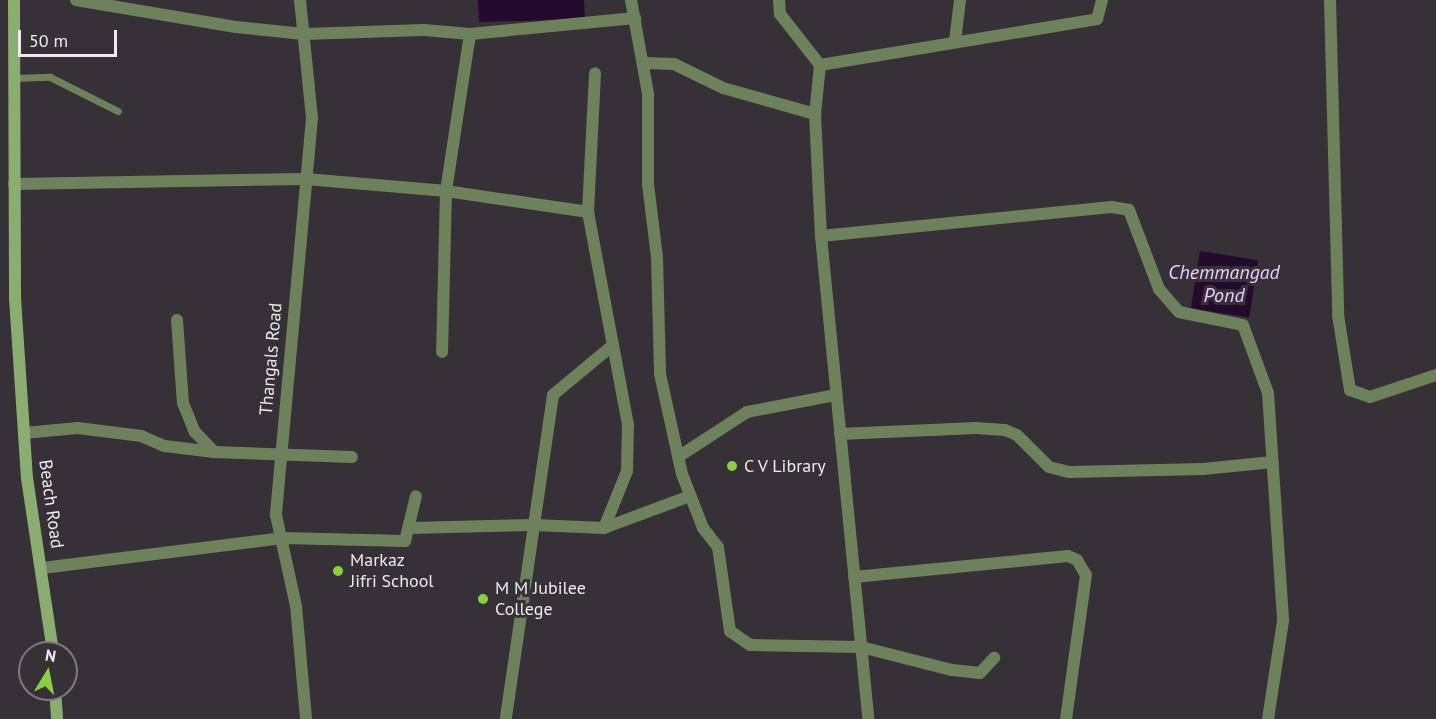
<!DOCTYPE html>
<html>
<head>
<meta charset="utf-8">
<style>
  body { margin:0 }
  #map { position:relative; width:1436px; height:719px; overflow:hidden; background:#353136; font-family:"PT Sans",sans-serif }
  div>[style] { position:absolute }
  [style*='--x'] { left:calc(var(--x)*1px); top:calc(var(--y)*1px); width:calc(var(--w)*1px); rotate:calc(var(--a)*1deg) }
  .water>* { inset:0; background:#240a2d; transform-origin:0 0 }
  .service>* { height:7px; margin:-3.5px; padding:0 3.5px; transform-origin:3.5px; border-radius:3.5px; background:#6c815c }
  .minor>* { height:12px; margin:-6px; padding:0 6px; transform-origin:6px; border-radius:6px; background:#6c815c }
  .secondary>* { height:12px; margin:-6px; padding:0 6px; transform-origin:6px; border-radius:6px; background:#8cad72 }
  .dots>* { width:16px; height:16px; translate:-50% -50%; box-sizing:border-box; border:3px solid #353136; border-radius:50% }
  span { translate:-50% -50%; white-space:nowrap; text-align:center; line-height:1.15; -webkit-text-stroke:6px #353136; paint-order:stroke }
  .street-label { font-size:18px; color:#eceaed }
  .poi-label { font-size:18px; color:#eceaed }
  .left { translate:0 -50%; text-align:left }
  .water-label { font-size:20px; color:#efcaff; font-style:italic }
  .north { position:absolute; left:18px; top:641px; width:60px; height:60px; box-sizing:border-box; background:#353136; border:2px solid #7e7b7f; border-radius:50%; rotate:10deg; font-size:16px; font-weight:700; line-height:24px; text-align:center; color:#eceaed }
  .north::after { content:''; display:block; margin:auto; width:21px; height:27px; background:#8bce46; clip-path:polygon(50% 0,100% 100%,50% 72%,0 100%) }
  .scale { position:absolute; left:18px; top:30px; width:99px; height:27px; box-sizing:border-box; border:3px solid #eceaed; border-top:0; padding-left:8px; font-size:18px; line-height:21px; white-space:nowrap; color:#eceaed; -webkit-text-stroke:4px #353136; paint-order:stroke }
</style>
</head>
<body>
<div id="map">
  <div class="water">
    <i style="clip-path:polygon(478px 0,584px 0,585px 19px,479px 22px)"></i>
    <i style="left:1200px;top:251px;width:59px;height:58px;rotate:9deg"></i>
  </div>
  <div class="service">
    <i style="--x:13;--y:78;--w:37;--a:-2"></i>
    <i style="--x:50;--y:77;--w:76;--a:26.6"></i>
  </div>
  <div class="minor">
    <i style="--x:76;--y:0;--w:162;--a:9.6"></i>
    <i style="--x:236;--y:27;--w:68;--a:5.9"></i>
    <i style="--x:304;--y:34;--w:120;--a:-1.9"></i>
    <i style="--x:424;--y:30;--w:46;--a:5"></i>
    <i style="--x:470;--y:34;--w:166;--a:-5.5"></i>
    <i style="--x:300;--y:0;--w:119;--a:84.2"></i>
    <i style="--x:312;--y:118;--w:399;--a:95.2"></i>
    <i style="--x:276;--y:515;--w:93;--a:77.6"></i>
    <i style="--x:296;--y:606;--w:113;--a:84.9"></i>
    <i style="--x:631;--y:0;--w:96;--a:79.7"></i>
    <i style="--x:648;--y:94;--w:90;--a:90"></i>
    <i style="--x:648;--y:184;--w:74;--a:83"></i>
    <i style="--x:657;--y:257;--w:117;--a:88.5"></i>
    <i style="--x:660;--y:374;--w:102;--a:77.6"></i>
    <i style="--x:682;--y:474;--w:58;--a:68.7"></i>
    <i style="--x:703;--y:528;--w:24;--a:52"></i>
    <i style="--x:718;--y:547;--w:85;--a:81.9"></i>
    <i style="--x:730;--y:631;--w:24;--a:35"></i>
    <i style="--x:750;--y:645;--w:111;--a:1"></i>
    <i style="--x:861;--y:647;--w:94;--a:14.2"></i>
    <i style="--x:952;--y:670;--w:28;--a:6"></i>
    <i style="--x:980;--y:673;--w:21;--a:-47"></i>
    <i style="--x:779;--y:0;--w:14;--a:86"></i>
    <i style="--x:780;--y:14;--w:65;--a:51.9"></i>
    <i style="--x:820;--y:65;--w:49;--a:95.8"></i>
    <i style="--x:815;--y:114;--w:122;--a:87.2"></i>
    <i style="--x:821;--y:236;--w:485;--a:84.4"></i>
    <i style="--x:1330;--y:0;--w:315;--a:88.5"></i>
    <i style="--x:1338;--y:315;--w:76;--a:80.9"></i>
    <i style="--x:1350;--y:390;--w:21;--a:19"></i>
    <i style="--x:1370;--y:397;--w:70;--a:-18.4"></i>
    <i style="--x:470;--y:34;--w:159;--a:98.7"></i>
    <i style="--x:446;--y:191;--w:144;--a:8.4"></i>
    <i style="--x:588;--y:212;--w:135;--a:79.4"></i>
    <i style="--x:613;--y:345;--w:78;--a:140.2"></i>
    <i style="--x:553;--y:395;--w:327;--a:98.3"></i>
    <i style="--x:955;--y:41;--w:41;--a:-83"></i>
    <i style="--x:644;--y:63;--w:30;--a:2"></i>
    <i style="--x:674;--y:64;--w:55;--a:26.1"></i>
    <i style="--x:723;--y:88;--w:96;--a:15.8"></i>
    <i style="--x:820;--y:65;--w:281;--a:-9.4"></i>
    <i style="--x:1097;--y:19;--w:20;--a:-75"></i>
    <i style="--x:14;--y:184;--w:292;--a:-1"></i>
    <i style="--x:306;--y:179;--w:141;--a:4.9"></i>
    <i style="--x:446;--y:191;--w:161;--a:91.4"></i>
    <i style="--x:588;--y:212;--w:139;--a:-87.1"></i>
    <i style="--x:821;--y:236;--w:292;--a:-5.7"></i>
    <i style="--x:1112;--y:207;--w:17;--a:10"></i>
    <i style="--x:1129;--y:210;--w:85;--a:69.2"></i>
    <i style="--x:1159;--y:289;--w:30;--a:49"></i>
    <i style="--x:1179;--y:312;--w:65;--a:11.5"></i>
    <i style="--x:1243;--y:325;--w:72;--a:69.8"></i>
    <i style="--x:1268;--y:393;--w:228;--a:86.2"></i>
    <i style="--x:1283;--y:621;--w:99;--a:98.7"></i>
    <i style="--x:177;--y:320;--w:83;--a:85.9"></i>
    <i style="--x:183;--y:403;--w:31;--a:68"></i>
    <i style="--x:195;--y:432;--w:28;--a:46"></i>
    <i style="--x:214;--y:452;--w:138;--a:2.1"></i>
    <i style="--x:24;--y:433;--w:54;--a:-5.3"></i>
    <i style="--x:78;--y:428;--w:64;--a:7.2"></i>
    <i style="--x:141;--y:436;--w:26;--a:23"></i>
    <i style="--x:165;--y:446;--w:49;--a:7"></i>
    <i style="--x:840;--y:434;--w:136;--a:-2.5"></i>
    <i style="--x:976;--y:428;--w:29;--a:4"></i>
    <i style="--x:1005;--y:430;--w:13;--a:23"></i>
    <i style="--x:1017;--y:435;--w:45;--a:45"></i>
    <i style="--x:1049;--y:467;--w:21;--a:14"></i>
    <i style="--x:1069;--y:472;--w:134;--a:-1.3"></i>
    <i style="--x:1203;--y:469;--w:70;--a:-5.7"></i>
    <i style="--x:678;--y:457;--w:82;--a:-33.1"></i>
    <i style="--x:747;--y:412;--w:91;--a:-10.8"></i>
    <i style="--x:410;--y:528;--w:125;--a:-1.4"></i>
    <i style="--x:535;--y:525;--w:69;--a:2.5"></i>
    <i style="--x:604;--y:528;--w:92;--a:-20.4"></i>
    <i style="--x:604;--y:528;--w:61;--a:-68"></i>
    <i style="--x:627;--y:471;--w:46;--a:-88.8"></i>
    <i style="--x:628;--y:425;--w:81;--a:-100.6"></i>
    <i style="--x:42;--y:568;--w:242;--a:-7.1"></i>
    <i style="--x:282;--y:538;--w:123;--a:1.4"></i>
    <i style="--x:405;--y:541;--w:46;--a:-76.3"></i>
    <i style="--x:854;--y:577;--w:215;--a:-5.6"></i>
    <i style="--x:1068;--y:556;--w:10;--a:24"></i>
    <i style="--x:1077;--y:560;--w:17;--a:59"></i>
    <i style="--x:1086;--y:575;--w:145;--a:97.9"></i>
  </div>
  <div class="secondary">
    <i style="--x:14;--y:0;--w:298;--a:89.8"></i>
    <i style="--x:15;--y:298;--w:180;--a:86.2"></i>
    <i style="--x:27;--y:478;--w:177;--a:81.5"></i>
    <i style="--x:55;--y:689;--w:30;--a:86"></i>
  </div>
  <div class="dots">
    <i style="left:732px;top:466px;background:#8bce46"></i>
    <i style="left:338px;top:571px;background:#8bce46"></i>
    <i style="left:483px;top:599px;background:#8bce46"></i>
  </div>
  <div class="street-label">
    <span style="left:271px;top:359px;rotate:-85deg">Thangals Road</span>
    <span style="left:51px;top:504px;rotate:82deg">Beach Road</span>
  </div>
  <div class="poi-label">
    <span class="left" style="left:744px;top:466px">C V Library</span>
    <span class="left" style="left:350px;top:571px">Markaz<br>Jifri School</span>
    <span class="left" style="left:495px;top:599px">M M Jubilee<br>College</span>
  </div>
  <div class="water-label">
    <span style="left:1224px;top:284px">Chemmangad<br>Pond</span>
  </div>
  <div class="north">N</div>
  <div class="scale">50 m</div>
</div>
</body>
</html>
